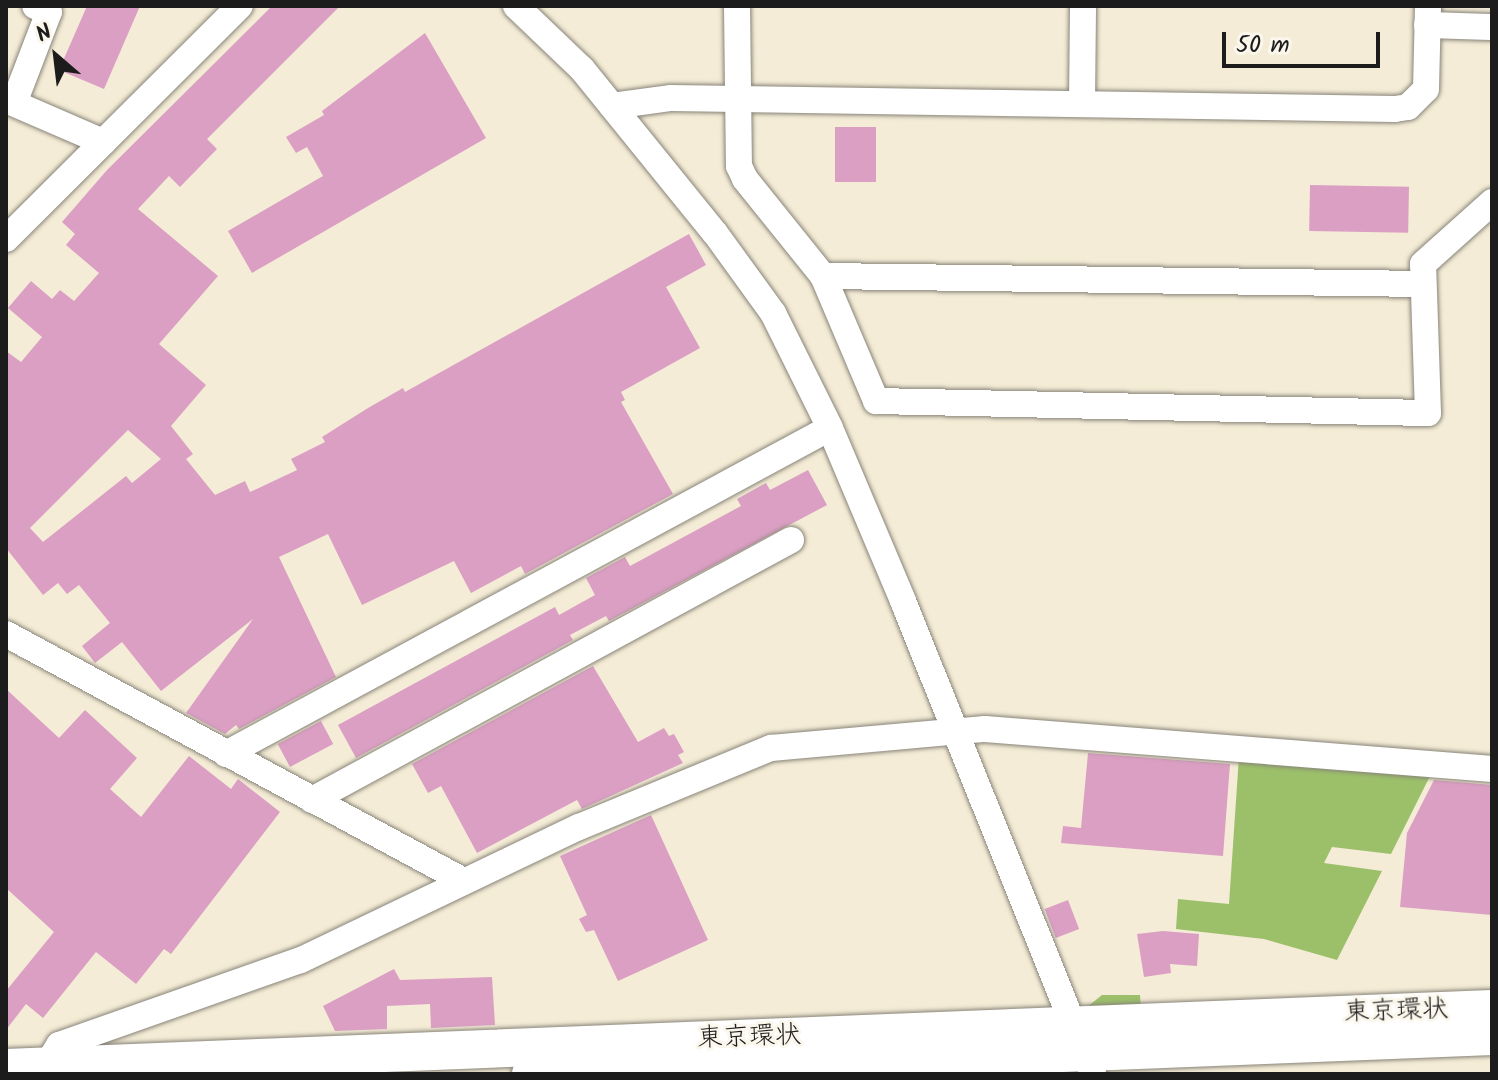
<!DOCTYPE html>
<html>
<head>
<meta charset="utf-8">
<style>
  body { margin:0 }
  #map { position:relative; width:1498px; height:1080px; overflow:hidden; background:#f4ecd6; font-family:Kalam,"Klee One",sans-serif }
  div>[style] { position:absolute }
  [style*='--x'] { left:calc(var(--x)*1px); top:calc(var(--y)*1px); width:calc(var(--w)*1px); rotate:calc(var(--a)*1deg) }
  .green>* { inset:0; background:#9cc06a }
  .building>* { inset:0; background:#db9fc4; transform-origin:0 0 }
  .roads { filter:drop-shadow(0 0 2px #888479) drop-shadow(0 0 2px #888479) }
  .minor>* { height:26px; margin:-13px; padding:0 13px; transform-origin:13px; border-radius:13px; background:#fff }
  .highway>* { height:38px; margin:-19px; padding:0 19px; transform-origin:19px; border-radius:19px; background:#fff }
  span { translate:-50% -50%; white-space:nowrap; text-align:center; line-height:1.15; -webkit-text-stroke:6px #fbf7ec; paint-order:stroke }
  .street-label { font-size:26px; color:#1c1c1c }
  .frame { position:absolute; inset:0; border:8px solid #1c1c1c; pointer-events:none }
  .north { position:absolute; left:16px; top:16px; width:80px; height:80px; -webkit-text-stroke:6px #fbf7ec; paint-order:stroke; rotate:332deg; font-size:22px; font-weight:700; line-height:32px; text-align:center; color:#1c1c1c }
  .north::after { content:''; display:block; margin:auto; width:28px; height:36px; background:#1c1c1c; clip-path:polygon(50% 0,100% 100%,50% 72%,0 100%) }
  .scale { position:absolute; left:1222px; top:32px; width:158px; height:36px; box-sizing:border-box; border:4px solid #1c1c1c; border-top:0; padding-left:10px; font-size:24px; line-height:28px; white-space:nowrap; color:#1c1c1c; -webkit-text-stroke:6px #fbf7ec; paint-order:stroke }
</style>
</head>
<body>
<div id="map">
  <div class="green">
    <i style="clip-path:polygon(1239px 756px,1432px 772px,1391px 854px,1332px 847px,1324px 863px,1382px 871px,1337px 960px,1264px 939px,1176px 929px,1178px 899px,1229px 904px)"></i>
    <i style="clip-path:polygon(1102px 995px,1140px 995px,1141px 1010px,1087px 1007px)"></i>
  </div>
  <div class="building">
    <i style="clip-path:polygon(87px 6px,140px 6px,104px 89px,59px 70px)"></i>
    <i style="clip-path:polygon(evenodd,272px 6px,340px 6px,207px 139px,217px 149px,180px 187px,169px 176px,138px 209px,218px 276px,159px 344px,206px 385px,171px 426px,193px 454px,186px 459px,215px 495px,245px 481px,250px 492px,297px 470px,291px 459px,325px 442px,322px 437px,368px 408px,403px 388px,405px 392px,689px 234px,706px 265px,666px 287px,700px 348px,621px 392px,625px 400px,621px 402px,673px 494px,525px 574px,521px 566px,471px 593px,454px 561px,362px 605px,328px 534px,279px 557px,336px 677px,239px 729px,236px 725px,225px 734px,186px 713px,253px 619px,161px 691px,122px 642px,95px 663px,82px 646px,110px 623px,79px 585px,67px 594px,58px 583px,43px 595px,6px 548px,6px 351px,21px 362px,42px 337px,8px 308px,31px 281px,52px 299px,60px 290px,74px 301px,99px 273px,66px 245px,75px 234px,62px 222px,107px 170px,272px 6px,128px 430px,161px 459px,132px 483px,126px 476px,43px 542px,30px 528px,128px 430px)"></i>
    <i style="clip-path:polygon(425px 33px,486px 138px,252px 273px,228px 231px,323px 176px,307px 147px,296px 153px,286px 137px,324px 115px,322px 111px)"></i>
    <i style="left:835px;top:127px;width:41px;height:55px"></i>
    <i style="left:1310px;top:185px;width:99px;height:46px;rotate:1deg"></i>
    <i style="clip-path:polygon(808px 470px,827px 505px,609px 621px,606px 616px,570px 635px,573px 640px,356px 758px,338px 725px,555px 607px,559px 615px,595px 595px,586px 578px,625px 557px,630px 566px,741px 506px,737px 499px,766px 483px,770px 490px)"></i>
    <i style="clip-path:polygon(593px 666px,638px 742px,664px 728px,669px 736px,674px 734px,684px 752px,678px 755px,683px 763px,582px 809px,577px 800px,477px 853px,441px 786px,428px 793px,412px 764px)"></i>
    <i style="clip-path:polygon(6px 689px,59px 738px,85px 710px,137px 758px,110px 789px,141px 817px,189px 756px,231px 789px,238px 779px,280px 812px,171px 954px,164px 949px,136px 984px,96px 952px,43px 1018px,26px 1004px,6px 1030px,6px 991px,54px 932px,6px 888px)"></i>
    <i style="left:321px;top:721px;width:26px;height:49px;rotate:62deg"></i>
    <i style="clip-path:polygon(1088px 753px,1230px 764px,1223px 856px,1061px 843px,1063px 826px,1081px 828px)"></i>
    <i style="clip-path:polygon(1434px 780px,1492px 785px,1492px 915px,1400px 907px,1407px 833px)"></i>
    <i style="clip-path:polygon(651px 815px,708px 940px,618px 981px,594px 930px,586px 932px,579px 919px,587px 915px,560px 856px)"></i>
    <i style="left:1068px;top:900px;width:31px;height:25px;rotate:69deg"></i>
    <i style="clip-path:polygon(1163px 931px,1199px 934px,1197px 966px,1170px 964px,1171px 973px,1144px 977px,1137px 934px)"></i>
    <i style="clip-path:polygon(394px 969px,400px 980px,492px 977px,495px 1025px,431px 1028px,430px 1004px,387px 1006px,387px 1029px,335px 1031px,323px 1006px)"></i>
  </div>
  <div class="roads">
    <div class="minor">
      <i style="--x:516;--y:6;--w:91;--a:43.7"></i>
      <i style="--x:582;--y:69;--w:211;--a:51"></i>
      <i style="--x:715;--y:233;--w:99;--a:54.1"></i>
      <i style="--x:773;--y:313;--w:128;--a:63.6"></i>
      <i style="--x:830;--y:428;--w:188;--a:67.1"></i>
      <i style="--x:903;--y:601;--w:510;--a:68.12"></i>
      <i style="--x:737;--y:6;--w:160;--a:89.3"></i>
      <i style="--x:739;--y:166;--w:14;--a:65"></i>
      <i style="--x:745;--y:179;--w:124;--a:51.2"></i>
      <i style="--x:823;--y:276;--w:136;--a:67"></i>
      <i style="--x:876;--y:401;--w:552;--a:1.25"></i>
      <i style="--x:1428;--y:413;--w:149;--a:-91.9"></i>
      <i style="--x:1423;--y:264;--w:93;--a:-41.9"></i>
      <i style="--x:1427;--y:25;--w:65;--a:1.8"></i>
      <i style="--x:6;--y:100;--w:106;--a:23.4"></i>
      <i style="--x:14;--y:103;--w:97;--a:-69"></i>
      <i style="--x:49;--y:12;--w:15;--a:-157"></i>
      <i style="--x:1082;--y:104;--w:98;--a:-89.4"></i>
      <i style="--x:612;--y:106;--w:60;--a:-7.7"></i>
      <i style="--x:671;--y:98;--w:724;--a:0.87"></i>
      <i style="--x:1395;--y:109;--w:13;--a:-9"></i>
      <i style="--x:1408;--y:107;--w:25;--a:-45"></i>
      <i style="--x:1426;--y:89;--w:83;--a:-88.6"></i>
      <i style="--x:6;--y:239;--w:330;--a:-44.9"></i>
      <i style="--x:823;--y:276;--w:600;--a:0.76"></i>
      <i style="--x:6;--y:634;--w:520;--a:28.34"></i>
      <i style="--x:226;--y:754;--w:686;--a:-28.36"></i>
      <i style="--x:312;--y:800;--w:545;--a:-28.49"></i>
      <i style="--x:46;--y:1066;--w:25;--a:-58"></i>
      <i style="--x:59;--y:1045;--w:256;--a:-19.4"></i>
      <i style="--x:301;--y:960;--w:308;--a:-25.6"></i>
      <i style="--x:579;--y:827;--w:208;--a:-22.4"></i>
      <i style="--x:771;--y:748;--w:215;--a:-5.1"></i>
      <i style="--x:985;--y:729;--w:509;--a:4.51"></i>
    </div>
    <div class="highway">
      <i style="--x:6;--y:1068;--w:1487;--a:-2.27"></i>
      <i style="--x:531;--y:1074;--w:962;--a:-2.26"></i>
    </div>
  </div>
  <div class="street-label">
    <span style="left:1396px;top:1012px;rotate:-2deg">東京環状</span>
    <span style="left:749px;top:1038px;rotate:-2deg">東京環状</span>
  </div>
  <div class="frame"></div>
  <div class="north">N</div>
  <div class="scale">50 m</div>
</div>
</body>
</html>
